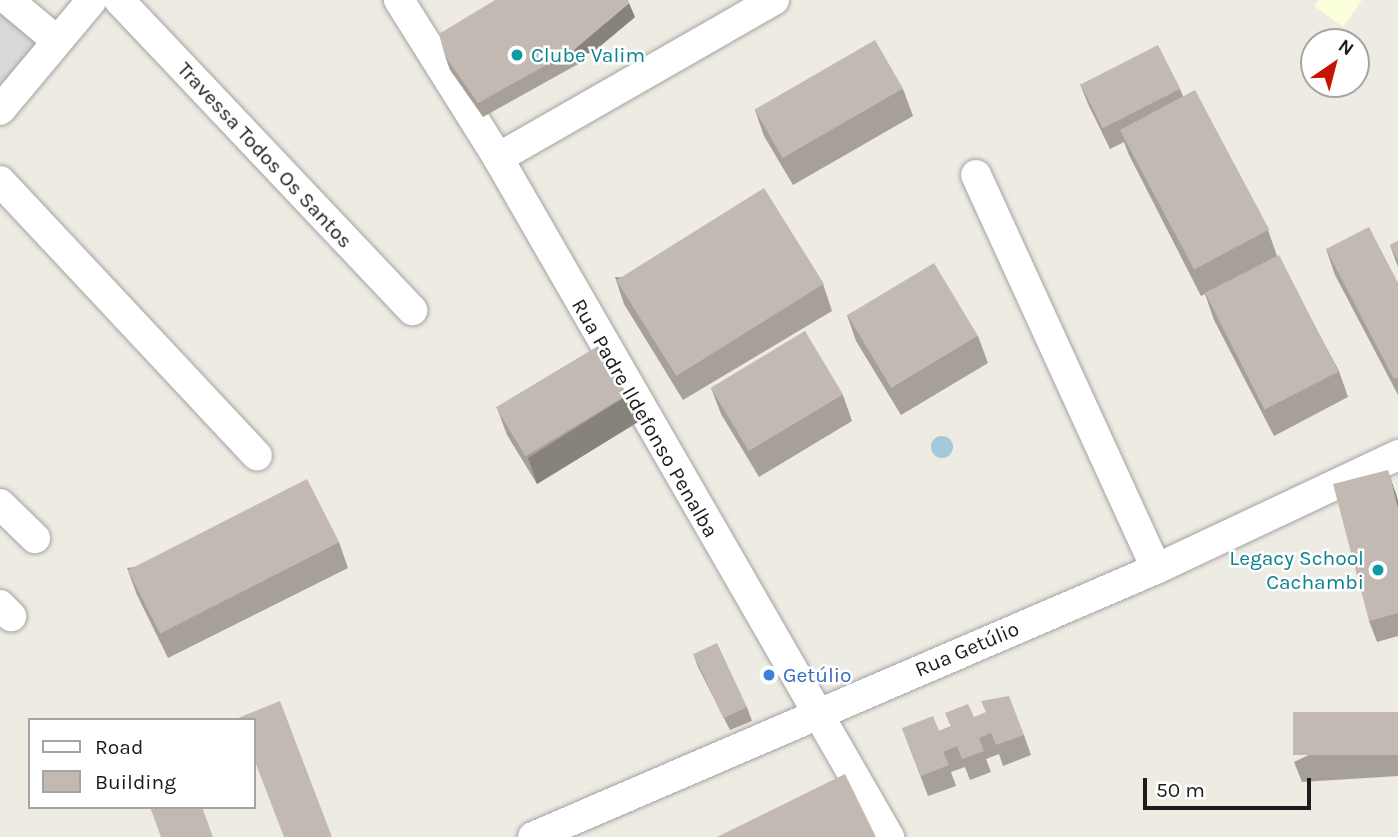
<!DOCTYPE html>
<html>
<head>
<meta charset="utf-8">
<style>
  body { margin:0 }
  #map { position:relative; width:1398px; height:837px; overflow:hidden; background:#edebe2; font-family:Karla,sans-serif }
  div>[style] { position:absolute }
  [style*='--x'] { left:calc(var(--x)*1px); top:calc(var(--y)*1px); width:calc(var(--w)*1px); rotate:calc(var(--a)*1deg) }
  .residential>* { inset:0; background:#dad9d9 }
  .education>* { inset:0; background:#fbfeda }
  .water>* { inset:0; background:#a3c9da }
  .round { border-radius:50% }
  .roads { filter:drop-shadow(0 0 2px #a3a3a3) drop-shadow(0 0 2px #a3a3a3) }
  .minor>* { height:30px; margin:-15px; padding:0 15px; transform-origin:15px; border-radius:15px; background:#fff }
  .wall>* { inset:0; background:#a7a099 }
  .shaded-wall>* { inset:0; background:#88827d }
  .building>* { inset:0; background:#c2bab2; transform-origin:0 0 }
  .dots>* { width:19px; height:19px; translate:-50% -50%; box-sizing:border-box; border:4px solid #fff; border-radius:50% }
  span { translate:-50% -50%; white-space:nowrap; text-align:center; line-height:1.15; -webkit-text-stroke:5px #fff; paint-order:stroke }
  .culture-label { font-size:21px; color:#0d838f }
  .left { translate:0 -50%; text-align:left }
  .right { translate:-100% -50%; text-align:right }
  .street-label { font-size:21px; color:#1c1c1c }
  .shop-label { font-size:21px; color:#366cbe }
  .legend { position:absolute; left:28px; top:718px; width:228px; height:91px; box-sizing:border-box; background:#fff; border:2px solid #a4a4a4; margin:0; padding:9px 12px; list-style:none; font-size:21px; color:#1c1c1c }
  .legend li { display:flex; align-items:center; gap:14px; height:35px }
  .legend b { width:35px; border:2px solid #a4a4a4 }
  .north { position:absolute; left:1300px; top:28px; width:70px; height:70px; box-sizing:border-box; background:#fff; border:2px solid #a4a4a4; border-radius:50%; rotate:35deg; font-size:19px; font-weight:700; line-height:28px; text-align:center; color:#1c1c1c }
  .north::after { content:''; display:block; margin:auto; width:24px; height:32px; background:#c41504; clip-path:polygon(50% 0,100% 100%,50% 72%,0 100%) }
  .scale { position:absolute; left:1143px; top:778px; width:168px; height:32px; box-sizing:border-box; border:4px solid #1c1c1c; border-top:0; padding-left:9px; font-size:21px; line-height:24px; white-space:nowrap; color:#1c1c1c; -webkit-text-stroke:5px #fff; paint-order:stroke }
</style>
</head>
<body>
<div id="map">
  <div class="residential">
    <i style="clip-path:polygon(0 0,56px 40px,0 100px)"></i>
  </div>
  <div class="education">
    <i style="clip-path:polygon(1319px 0,1362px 0,1343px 27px,1314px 6px)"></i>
  </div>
  <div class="water">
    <i class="round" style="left:931px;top:436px;width:22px;height:22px"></i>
  </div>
  <div class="roads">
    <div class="minor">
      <i style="--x:8;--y:0;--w:62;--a:39.8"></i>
      <i style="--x:119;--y:0;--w:427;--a:46.6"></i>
      <i style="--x:399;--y:0;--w:186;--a:57.9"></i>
      <i style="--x:498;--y:158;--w:784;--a:60.06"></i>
      <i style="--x:0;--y:110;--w:143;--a:-50.1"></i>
      <i style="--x:498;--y:158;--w:318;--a:-29.8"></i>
      <i style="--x:976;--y:175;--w:433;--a:65.4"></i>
      <i style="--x:0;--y:181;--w:376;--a:46.9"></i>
      <i style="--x:0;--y:504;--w:49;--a:44.2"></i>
      <i style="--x:0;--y:605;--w:16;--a:45"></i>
      <i style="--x:533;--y:837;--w:678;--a:-23.28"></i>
      <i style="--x:1156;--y:569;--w:268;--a:-25.2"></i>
    </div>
  </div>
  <div class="wall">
    <i style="clip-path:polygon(635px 17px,580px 63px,483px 117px,450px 70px,445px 56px)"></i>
    <i style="clip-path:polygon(1080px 84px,1180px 89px,1183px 96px,1268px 230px,1277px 256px,1339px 371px,1348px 397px,1274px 436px,1214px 320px,1205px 294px,1201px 296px,1129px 155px,1124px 142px,1110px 149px,1088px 104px)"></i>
    <i style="clip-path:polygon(903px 89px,913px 116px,793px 185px,764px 136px,755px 110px)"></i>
    <i style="clip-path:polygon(1398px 241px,1398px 267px,1390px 245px)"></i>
    <i style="clip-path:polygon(1326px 249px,1398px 283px,1398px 395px,1335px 275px)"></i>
    <i style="clip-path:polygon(615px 277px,823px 284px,832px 311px,683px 400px,624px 304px)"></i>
    <i style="clip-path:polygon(847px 315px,978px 336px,988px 363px,901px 415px,856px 341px)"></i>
    <i style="clip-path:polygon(711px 388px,843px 395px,852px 421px,759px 477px,721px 414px)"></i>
    <i style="clip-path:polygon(628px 395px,638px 422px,537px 484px,507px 435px,497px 408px)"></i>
    <i style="clip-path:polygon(1395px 490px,1398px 501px,1398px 636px,1377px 642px,1369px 621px)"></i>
    <i style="clip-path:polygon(339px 542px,348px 568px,168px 658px,137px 595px,127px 568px)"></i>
    <i style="clip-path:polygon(693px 653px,747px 707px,752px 721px,730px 730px,698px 667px)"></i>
    <i style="clip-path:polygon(1398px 712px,1398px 776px,1302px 782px,1294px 762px)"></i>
    <i style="clip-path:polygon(974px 717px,1024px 735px,1031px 755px,1003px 766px,999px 754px,986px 759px,991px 772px,970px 780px,965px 767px,951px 772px,956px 786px,928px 796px,902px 728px,939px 731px)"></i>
  </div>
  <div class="shaded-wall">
    <i style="clip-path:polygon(629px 3px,635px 17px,580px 63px,575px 49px)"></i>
    <i style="clip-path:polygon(628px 395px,638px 422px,537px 484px,528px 458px)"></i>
    <i style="clip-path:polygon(1388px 470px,1398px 501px,1398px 508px)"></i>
  </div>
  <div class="building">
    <i style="clip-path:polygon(495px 0,628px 0,629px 3px,575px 49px,478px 103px,445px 56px,439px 34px)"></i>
    <i style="left:875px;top:40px;width:56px;height:139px;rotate:60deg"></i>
    <i style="left:1158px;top:45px;width:49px;height:87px;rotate:63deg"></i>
    <i style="left:1195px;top:90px;width:158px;height:85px;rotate:62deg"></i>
    <i style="left:764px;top:188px;width:113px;height:174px;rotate:58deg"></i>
    <i style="clip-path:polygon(1369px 227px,1398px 283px,1398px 377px,1394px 379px,1326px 249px)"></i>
    <i style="clip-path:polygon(1398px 241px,1398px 260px,1390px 245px)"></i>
    <i style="left:1279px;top:255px;width:131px;height:83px;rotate:63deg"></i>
    <i style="left:934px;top:263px;width:85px;height:101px;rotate:59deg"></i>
    <i style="left:805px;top:331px;width:74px;height:110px;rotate:59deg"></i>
    <i style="left:598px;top:346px;width:57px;height:119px;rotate:59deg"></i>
    <i style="clip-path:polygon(1388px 470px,1398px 508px,1398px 613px,1369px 621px,1333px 484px)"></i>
    <i style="left:307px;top:479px;width:71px;height:201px;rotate:63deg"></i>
    <i style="left:717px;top:643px;width:71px;height:26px;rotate:65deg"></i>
    <i style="clip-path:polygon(1009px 696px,1024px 735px,996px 745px,991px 733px,979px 738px,984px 751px,962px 759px,957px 746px,943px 752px,949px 765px,921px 776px,902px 728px,933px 716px,939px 731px,951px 727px,945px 713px,968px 704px,974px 717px,986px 712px,981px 701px)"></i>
    <i style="clip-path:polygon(280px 701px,332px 837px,284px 837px,254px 759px,254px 720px,239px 720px,238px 718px)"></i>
    <i style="left:1398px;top:712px;width:43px;height:105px;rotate:90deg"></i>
    <i style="clip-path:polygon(845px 774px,876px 837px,717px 837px)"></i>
    <i style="clip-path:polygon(150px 807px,202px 807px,213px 837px,161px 837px)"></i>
  </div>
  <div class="dots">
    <i style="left:517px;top:55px;background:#0f9aa8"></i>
    <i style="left:1378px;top:570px;background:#0f9aa8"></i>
    <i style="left:769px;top:675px;background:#3f7fe0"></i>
  </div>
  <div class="culture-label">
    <span class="left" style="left:531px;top:55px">Clube Valim</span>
    <span class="right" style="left:1364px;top:570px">Legacy School<br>Cachambi</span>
  </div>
  <div class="street-label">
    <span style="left:265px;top:155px;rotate:47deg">Travessa Todos Os Santos</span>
    <span style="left:645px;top:418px;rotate:60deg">Rua Padre Ildefonso Penalba</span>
    <span style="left:967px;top:649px;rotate:-23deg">Rua Getúlio</span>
  </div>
  <div class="shop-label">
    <span class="left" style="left:783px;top:675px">Getúlio</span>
  </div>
  <ul class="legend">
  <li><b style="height:9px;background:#fff"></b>Road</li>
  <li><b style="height:19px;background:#c2bab2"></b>Building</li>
  </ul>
  <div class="north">N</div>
  <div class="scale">50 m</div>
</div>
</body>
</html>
